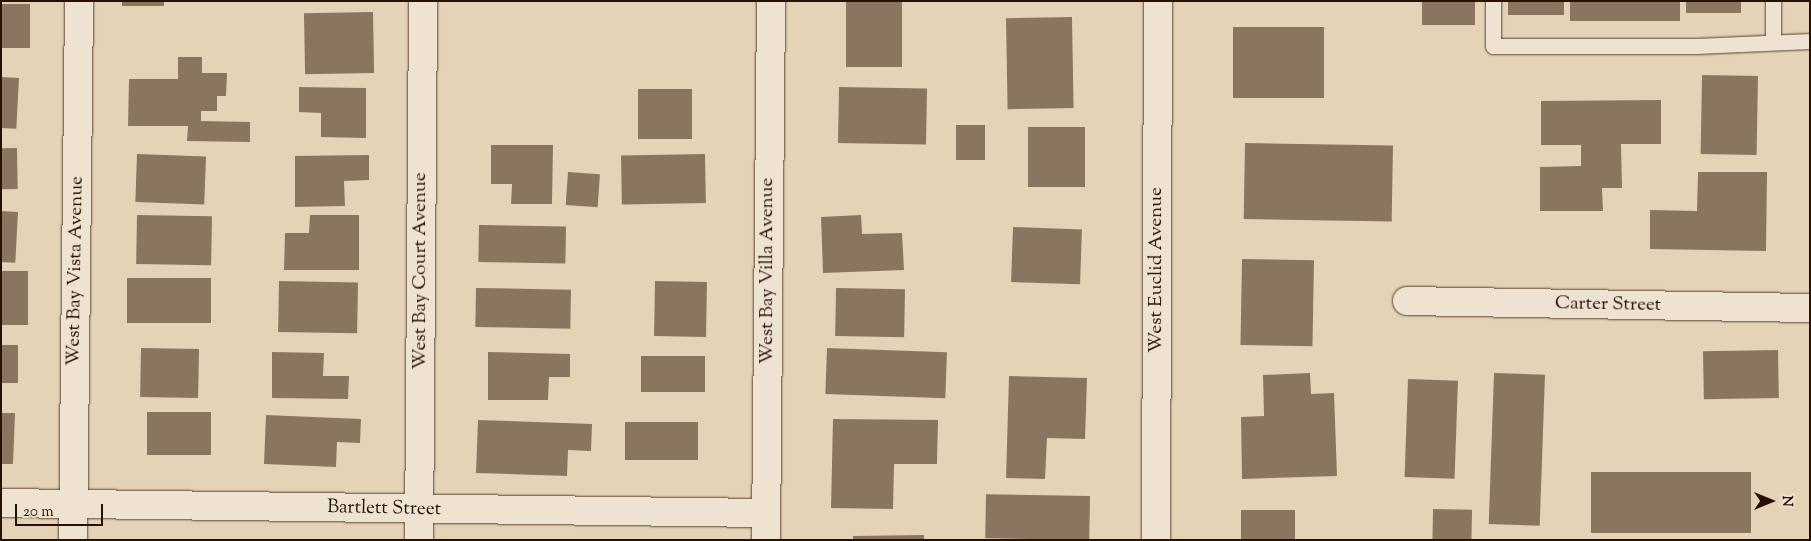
<!DOCTYPE html>
<html>
<head>
<meta charset="utf-8">
<style>
  body { margin:0 }
  #map { position:relative; width:1811px; height:541px; overflow:hidden; background:#e5d3b8; font-family:"Sorts Mill Goudy",serif }
  div>[style] { position:absolute }
  [style*='--x'] { left:calc(var(--x)*1px); top:calc(var(--y)*1px); width:calc(var(--w)*1px); rotate:calc(var(--a)*1deg) }
  .building>* { inset:0; background:#8a7660; transform-origin:0 0 }
  .roads { filter:drop-shadow(0 0 1px #57422e) drop-shadow(0 0 1px #57422e) }
  .lane>* { height:15px; margin:-7.5px; padding:0 7.5px; transform-origin:7.5px; border-radius:7.5px; background:#eee2d1 }
  .street>* { height:28px; margin:-14px; padding:0 14px; transform-origin:14px; border-radius:14px; background:#eee2d1 }
  .secondary>* { height:28px; margin:-14px; padding:0 14px; transform-origin:14px; border-radius:14px; background:#eee2d1 }
  span { translate:-50% -50%; white-space:nowrap; text-align:center; line-height:1.15; -webkit-text-stroke:5px #eee2d1; paint-order:stroke }
  .street-label { font-size:19px; color:#281100 }
  .frame { position:absolute; inset:0; border:2px solid #281100; pointer-events:none }
  .north { position:absolute; left:1746px; top:476px; width:50px; height:50px; -webkit-text-stroke:4px #eee2d1; paint-order:stroke; rotate:90deg; font-size:14px; font-weight:700; line-height:20px; text-align:center; color:#281100 }
  .north::after { content:''; display:block; margin:auto; width:18px; height:22px; background:#281100; clip-path:polygon(50% 0,100% 100%,50% 72%,0 100%) }
  .scale { position:absolute; left:15px; top:504px; width:88px; height:22px; box-sizing:border-box; border:2px solid #281100; border-top:0; padding-left:6px; font-size:15px; line-height:18px; white-space:nowrap; color:#281100; -webkit-text-stroke:4px #eee2d1; paint-order:stroke }
</style>
</head>
<body>
<div id="map">
  <div class="building">
    <i style="left:122px;top:1px;width:42px;height:5px"></i>
    <i style="left:846px;top:1px;width:56px;height:66px"></i>
    <i style="left:1422px;top:1px;width:53px;height:24px"></i>
    <i style="left:1508px;top:1px;width:56px;height:14px"></i>
    <i style="left:1570px;top:1px;width:110px;height:20px"></i>
    <i style="left:1686px;top:1px;width:55px;height:12px"></i>
    <i style="left:1px;top:4px;width:29px;height:44px"></i>
    <i style="left:373px;top:12px;width:61px;height:69px;rotate:89deg"></i>
    <i style="left:1072px;top:17px;width:91px;height:66px;rotate:89deg"></i>
    <i style="left:1233px;top:27px;width:91px;height:71px"></i>
    <i style="clip-path:polygon(178px 57px,202px 57px,202px 73px,227px 73px,226px 96px,217px 96px,217px 111px,201px 111px,201px 121px,250px 122px,250px 142px,187px 141px,188px 126px,128px 126px,129px 79px,178px 79px)"></i>
    <i style="left:1702px;top:75px;width:56px;height:79px;rotate:1deg"></i>
    <i style="left:1px;top:77px;width:18px;height:51px;rotate:3deg"></i>
    <i style="clip-path:polygon(299px 87px,366px 88px,366px 138px,321px 137px,321px 113px,299px 112px)"></i>
    <i style="left:839px;top:87px;width:88px;height:56px;rotate:1deg"></i>
    <i style="left:638px;top:89px;width:54px;height:50px"></i>
    <i style="clip-path:polygon(1661px 100px,1661px 144px,1621px 144px,1622px 188px,1602px 188px,1603px 211px,1540px 211px,1540px 167px,1581px 166px,1581px 145px,1541px 145px,1541px 101px)"></i>
    <i style="left:985px;top:125px;width:35px;height:29px;rotate:90deg"></i>
    <i style="left:1028px;top:127px;width:57px;height:60px"></i>
    <i style="left:1245px;top:143px;width:148px;height:76px;rotate:1deg"></i>
    <i style="clip-path:polygon(491px 145px,553px 145px,552px 204px,511px 204px,512px 184px,491px 184px)"></i>
    <i style="left:17px;top:148px;width:41px;height:16px;rotate:89deg"></i>
    <i style="left:137px;top:154px;width:69px;height:48px;rotate:2deg"></i>
    <i style="left:705px;top:154px;width:49px;height:84px;rotate:89deg"></i>
    <i style="clip-path:polygon(369px 155px,369px 180px,344px 181px,345px 206px,295px 207px,295px 156px)"></i>
    <i style="left:568px;top:172px;width:32px;height:33px;rotate:4deg"></i>
    <i style="clip-path:polygon(1698px 172px,1767px 172px,1766px 251px,1650px 249px,1650px 210px,1697px 211px)"></i>
    <i style="left:1px;top:211px;width:17px;height:51px;rotate:3deg"></i>
    <i style="left:137px;top:215px;width:75px;height:49px;rotate:1deg"></i>
    <i style="clip-path:polygon(310px 215px,359px 215px,359px 270px,284px 270px,285px 233px,309px 233px)"></i>
    <i style="clip-path:polygon(861px 215px,862px 234px,902px 233px,904px 270px,823px 273px,821px 217px)"></i>
    <i style="left:479px;top:225px;width:87px;height:37px;rotate:1deg"></i>
    <i style="left:1013px;top:227px;width:69px;height:55px;rotate:2deg"></i>
    <i style="left:1242px;top:259px;width:72px;height:86px;rotate:1deg"></i>
    <i style="left:1px;top:271px;width:27px;height:54px"></i>
    <i style="left:211px;top:278px;width:45px;height:84px;rotate:90deg"></i>
    <i style="left:279px;top:281px;width:79px;height:51px;rotate:1deg"></i>
    <i style="left:655px;top:281px;width:52px;height:55px;rotate:1deg"></i>
    <i style="left:476px;top:288px;width:95px;height:39px;rotate:1deg"></i>
    <i style="left:836px;top:288px;width:69px;height:48px;rotate:1deg"></i>
    <i style="left:1px;top:345px;width:17px;height:38px"></i>
    <i style="left:141px;top:348px;width:58px;height:49px;rotate:1deg"></i>
    <i style="left:827px;top:348px;width:120px;height:46px;rotate:2deg"></i>
    <i style="left:1778px;top:350px;width:48px;height:75px;rotate:89deg"></i>
    <i style="clip-path:polygon(272px 352px,324px 353px,323px 376px,349px 376px,348px 399px,272px 398px)"></i>
    <i style="clip-path:polygon(488px 352px,570px 354px,570px 377px,549px 377px,548px 400px,488px 400px)"></i>
    <i style="left:705px;top:356px;width:36px;height:64px;rotate:90deg"></i>
    <i style="clip-path:polygon(1310px 373px,1311px 394px,1334px 393px,1337px 476px,1242px 479px,1241px 417px,1264px 416px,1263px 375px)"></i>
    <i style="left:1494px;top:373px;width:51px;height:151px;rotate:2deg"></i>
    <i style="clip-path:polygon(1009px 376px,1087px 378px,1085px 439px,1047px 438px,1045px 479px,1006px 478px)"></i>
    <i style="left:1408px;top:379px;width:50px;height:98px;rotate:2deg"></i>
    <i style="left:211px;top:412px;width:43px;height:64px;rotate:90deg"></i>
    <i style="clip-path:polygon(1px 413px,15px 413px,13px 464px,1px 464px)"></i>
    <i style="clip-path:polygon(266px 415px,361px 419px,360px 443px,337px 442px,336px 467px,264px 464px)"></i>
    <i style="clip-path:polygon(833px 419px,938px 420px,937px 464px,894px 464px,893px 509px,831px 508px)"></i>
    <i style="clip-path:polygon(478px 420px,592px 424px,591px 451px,568px 450px,567px 476px,476px 473px)"></i>
    <i style="left:625px;top:422px;width:73px;height:38px"></i>
    <i style="left:1591px;top:472px;width:160px;height:61px"></i>
    <i style="left:1090px;top:496px;width:44px;height:104px;rotate:91deg"></i>
    <i style="left:1433px;top:509px;width:39px;height:31px;rotate:1deg"></i>
    <i style="left:1241px;top:510px;width:54px;height:30px"></i>
    <i style="clip-path:polygon(924px 535px,924px 540px,853px 540px,853px 536px)"></i>
  </div>
  <div class="roads">
    <div class="lane">
      <i style="--x:1493;--y:1;--w:45;--a:90"></i>
      <i style="--x:1493;--y:46;--w:203;--a:0"></i>
      <i style="--x:1696;--y:46;--w:114;--a:-2.5"></i>
      <i style="--x:1773;--y:42;--w:41;--a:-90"></i>
    </div>
    <div class="street">
      <i style="--x:1407;--y:301;--w:403;--a:1"></i>
      <i style="--x:1;--y:503;--w:765;--a:0.75"></i>
      <i style="--x:73;--y:540;--w:539;--a:-89.36"></i>
      <i style="--x:419;--y:540;--w:539;--a:-89.57"></i>
      <i style="--x:766;--y:540;--w:539;--a:-89.47"></i>
    </div>
    <div class="secondary">
      <i style="--x:1156;--y:540;--w:539;--a:-89.79"></i>
    </div>
  </div>
  <div class="street-label">
    <span style="left:1157px;top:270px;rotate:-90deg">West Euclid Avenue</span>
    <span style="left:76px;top:271px;rotate:-89deg">West Bay Vista Avenue</span>
    <span style="left:421px;top:271px;rotate:-90deg">West Bay Court Avenue</span>
    <span style="left:768px;top:271px;rotate:-90deg">West Bay Villa Avenue</span>
    <span style="left:1608px;top:305px;rotate:1deg">Carter Street</span>
    <span style="left:384px;top:509px;rotate:1deg">Bartlett Street</span>
  </div>
  <div class="frame"></div>
  <div class="north">N</div>
  <div class="scale">20 m</div>
</div>
</body>
</html>
